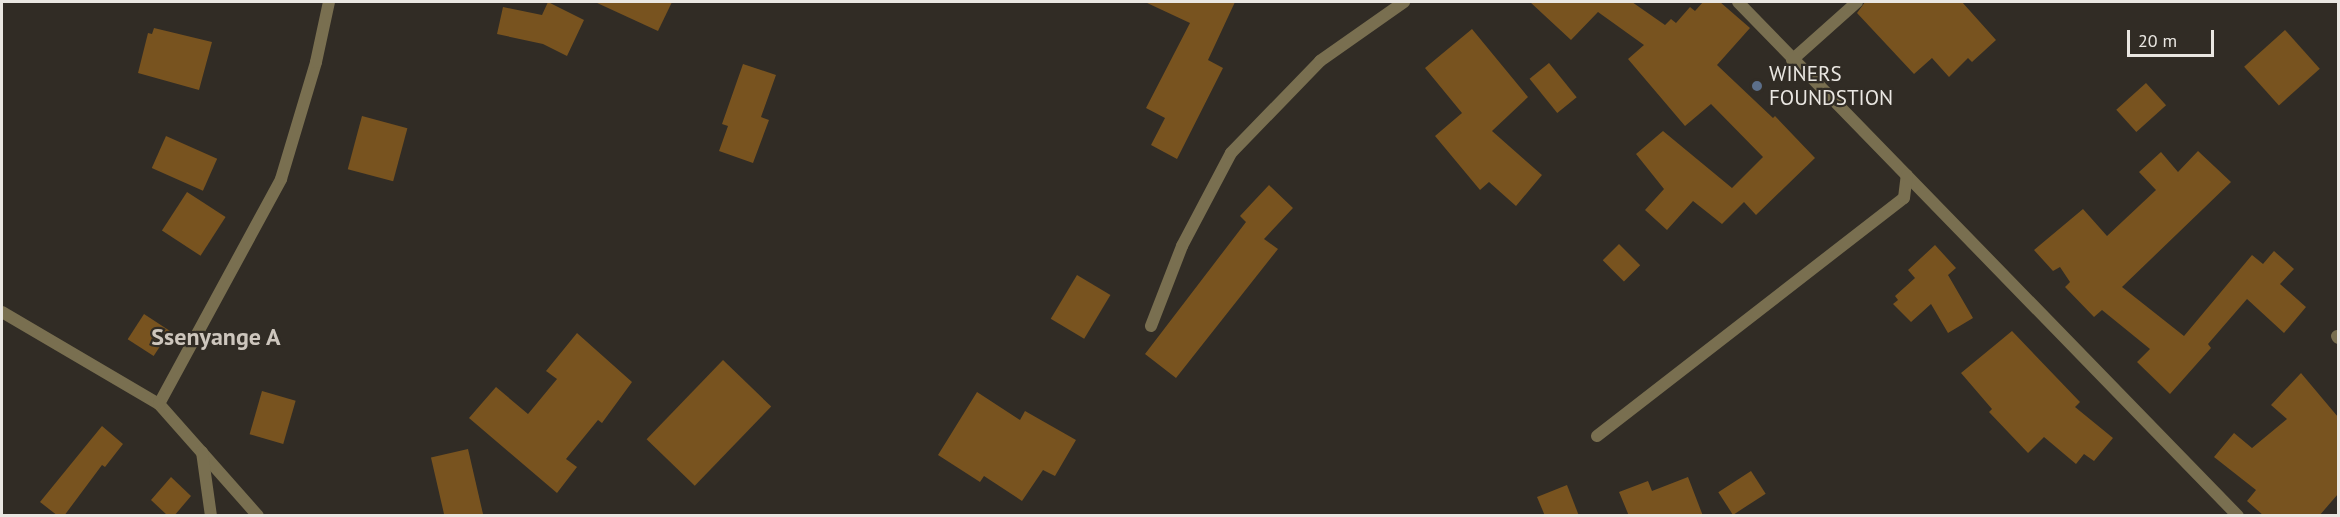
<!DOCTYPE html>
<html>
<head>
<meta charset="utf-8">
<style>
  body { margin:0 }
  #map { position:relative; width:2340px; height:517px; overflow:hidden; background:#312c25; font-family:"PT Sans",sans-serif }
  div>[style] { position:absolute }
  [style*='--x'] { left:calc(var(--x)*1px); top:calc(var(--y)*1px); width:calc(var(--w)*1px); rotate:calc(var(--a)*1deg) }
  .building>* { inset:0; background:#78531f; transform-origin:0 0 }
  .minor>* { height:12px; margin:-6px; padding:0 6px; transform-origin:6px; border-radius:6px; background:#796f50 }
  .dots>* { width:16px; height:16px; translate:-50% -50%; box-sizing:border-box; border:3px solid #312c25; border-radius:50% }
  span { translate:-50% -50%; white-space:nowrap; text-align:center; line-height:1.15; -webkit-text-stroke:4.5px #312c25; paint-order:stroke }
  .poi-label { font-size:21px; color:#eae7e2 }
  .left { translate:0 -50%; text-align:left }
  .quarter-label { font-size:24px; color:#cdc6bd; font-weight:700 }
  .frame { position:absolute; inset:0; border:3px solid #eae7e2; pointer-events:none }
  .scale { position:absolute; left:2127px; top:30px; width:87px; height:27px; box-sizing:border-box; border:3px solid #eae7e2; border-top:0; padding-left:8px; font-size:18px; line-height:21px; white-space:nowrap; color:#eae7e2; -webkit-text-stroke:4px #312c25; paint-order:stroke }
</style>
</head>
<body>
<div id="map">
  <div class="building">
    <i style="clip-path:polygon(548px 2px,584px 20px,567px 56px,543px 44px,497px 34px,503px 7px,542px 15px)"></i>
    <i style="clip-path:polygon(595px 2px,672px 2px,658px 31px)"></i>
    <i style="clip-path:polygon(1145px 2px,1235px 2px,1208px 60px,1223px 68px,1177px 159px,1151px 145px,1165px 118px,1146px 108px,1190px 23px)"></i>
    <i style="clip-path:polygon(1530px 2px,1632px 2px,1665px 25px,1671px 19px,1676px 23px,1690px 7px,1695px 11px,1703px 2px,1720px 2px,1750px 28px,1717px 65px,1773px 118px,1775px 116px,1815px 158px,1756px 215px,1744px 202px,1722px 224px,1693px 201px,1667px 230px,1645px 210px,1664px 189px,1636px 154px,1663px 131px,1732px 188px,1763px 157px,1711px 104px,1685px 126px,1628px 59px,1644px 45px,1598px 12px,1571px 40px)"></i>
    <i style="clip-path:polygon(1865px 2px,1962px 2px,1996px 40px,1972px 62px,1968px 58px,1949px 77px,1932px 58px,1914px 74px,1857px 13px)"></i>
    <i style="clip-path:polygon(154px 28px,212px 42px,199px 90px,138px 73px,148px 33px,152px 34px)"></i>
    <i style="clip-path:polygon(1472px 29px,1528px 97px,1492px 131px,1542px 175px,1516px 206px,1489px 182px,1480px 190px,1435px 136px,1462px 113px,1425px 68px)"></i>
    <i style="left:2285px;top:30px;width:52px;height:55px;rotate:48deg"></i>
    <i style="left:1549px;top:63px;width:44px;height:25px;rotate:51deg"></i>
    <i style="clip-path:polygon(743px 64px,776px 75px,761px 117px,769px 120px,753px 163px,719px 151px,728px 126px,722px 124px)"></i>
    <i style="left:2146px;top:83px;width:30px;height:40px;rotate:48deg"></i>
    <i style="left:362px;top:116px;width:47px;height:55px;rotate:15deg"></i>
    <i style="left:166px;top:136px;width:56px;height:35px;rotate:24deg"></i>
    <i style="clip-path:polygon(2198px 151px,2231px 182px,2122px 287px,2184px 336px,2252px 255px,2263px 264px,2274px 251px,2294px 269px,2280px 284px,2306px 307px,2284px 333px,2247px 299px,2208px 344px,2211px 348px,2170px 394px,2137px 362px,2150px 349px,2102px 310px,2094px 317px,2065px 287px,2070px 282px,2060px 267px,2053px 271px,2034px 250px,2083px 209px,2107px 236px,2156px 190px,2139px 172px,2161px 152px,2178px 172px)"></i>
    <i style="clip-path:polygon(1269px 185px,1293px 208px,1264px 239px,1278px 249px,1176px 378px,1145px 354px,1246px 222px,1240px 216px)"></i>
    <i style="left:187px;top:192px;width:46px;height:46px;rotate:33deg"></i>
    <i style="left:1619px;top:244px;width:30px;height:23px;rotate:45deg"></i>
    <i style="clip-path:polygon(1935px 245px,1956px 268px,1948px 275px,1973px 318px,1948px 333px,1931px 304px,1911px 322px,1893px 304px,1898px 300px,1895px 296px,1915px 278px,1908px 270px)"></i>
    <i style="left:1077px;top:275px;width:39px;height:51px;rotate:31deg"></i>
    <i style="left:144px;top:314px;width:31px;height:30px;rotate:33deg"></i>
    <i style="clip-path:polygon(2012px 331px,2080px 402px,2075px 407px,2113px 438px,2094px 461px,2084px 454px,2076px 464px,2044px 437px,2028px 453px,1989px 412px,1992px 409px,1961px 373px)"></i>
    <i style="clip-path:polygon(577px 333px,632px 382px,602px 423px,598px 420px,566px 459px,577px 467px,557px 493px,469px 418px,496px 387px,528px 414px,557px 379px,546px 371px)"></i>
    <i style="left:723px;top:360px;width:67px;height:110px;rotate:44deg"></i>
    <i style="clip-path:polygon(2301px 373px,2338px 417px,2338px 494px,2319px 516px,2264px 516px,2247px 501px,2256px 490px,2214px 457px,2234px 433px,2252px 448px,2287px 419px,2271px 405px)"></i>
    <i style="left:262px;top:391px;width:35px;height:45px;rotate:16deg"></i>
    <i style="clip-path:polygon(977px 392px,1020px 420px,1025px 411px,1076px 440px,1055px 476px,1043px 470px,1022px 501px,984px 476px,980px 482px,938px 455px)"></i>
    <i style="clip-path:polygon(102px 426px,123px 444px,105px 467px,102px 465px,64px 516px,58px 516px,40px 502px)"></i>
    <i style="left:468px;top:449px;width:69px;height:38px;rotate:77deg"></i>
    <i style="left:1751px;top:471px;width:27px;height:39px;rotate:57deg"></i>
    <i style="clip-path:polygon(171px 477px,191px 496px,174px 516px,168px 516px,151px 500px)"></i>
    <i style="clip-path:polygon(1688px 477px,1703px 516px,1629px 516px,1619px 492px,1648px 481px,1652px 491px)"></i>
    <i style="clip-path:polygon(1567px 485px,1579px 516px,1545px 516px,1537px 497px)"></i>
  </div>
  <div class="minor">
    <i style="--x:1738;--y:2;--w:717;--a:45.79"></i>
    <i style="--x:1792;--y:60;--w:87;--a:-41.7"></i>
    <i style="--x:2;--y:312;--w:182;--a:30.4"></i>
    <i style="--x:159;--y:404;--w:149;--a:48.5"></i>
    <i style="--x:1151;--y:326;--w:86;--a:-68.8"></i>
    <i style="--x:1182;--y:246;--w:105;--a:-62.2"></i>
    <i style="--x:1231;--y:153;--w:128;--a:-45.9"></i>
    <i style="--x:1320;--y:61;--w:103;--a:-35.1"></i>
    <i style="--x:2337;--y:336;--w:2;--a:63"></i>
    <i style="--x:159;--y:404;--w:256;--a:-61.5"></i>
    <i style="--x:281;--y:179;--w:122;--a:-73.3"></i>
    <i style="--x:316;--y:62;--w:61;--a:-77.8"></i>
    <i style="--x:1597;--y:436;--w:388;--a:-37.8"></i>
    <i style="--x:1904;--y:198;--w:23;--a:-83"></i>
    <i style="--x:202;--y:452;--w:65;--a:82"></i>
  </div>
  <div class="dots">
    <i style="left:1757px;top:86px;background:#5c6f8a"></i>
  </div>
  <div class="poi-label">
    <span class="left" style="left:1769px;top:86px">WINERS<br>FOUNDSTION</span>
  </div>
  <div class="quarter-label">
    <span style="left:216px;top:337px">Ssenyange A</span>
  </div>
  <div class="frame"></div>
  <div class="scale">20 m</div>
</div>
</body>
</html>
